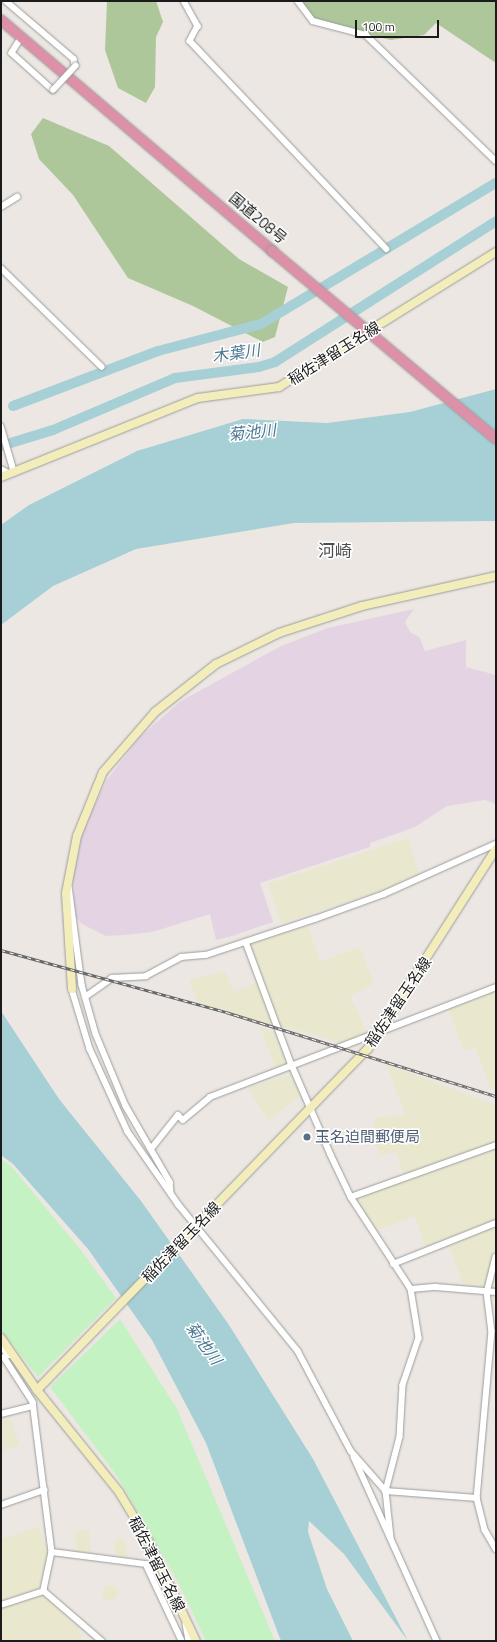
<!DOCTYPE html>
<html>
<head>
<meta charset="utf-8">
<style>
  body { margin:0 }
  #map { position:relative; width:497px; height:1642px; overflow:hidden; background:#ece7e2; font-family:"Titillium Web","Noto Sans JP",sans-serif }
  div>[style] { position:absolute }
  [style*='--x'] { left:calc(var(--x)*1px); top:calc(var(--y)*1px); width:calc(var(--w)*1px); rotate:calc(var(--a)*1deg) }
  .industrial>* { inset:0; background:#e4d4e3 }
  .farmland>* { inset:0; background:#e9e8cf; transform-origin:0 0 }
  .round { border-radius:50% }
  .forest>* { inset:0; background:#adc79b }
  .park>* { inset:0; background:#c4f2c2 }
  .water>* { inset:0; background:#a6d0d5 }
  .river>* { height:10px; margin:-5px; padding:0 5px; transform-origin:5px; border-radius:5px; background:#a6d0d5 }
  .roads { filter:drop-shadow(0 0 1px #9c9c9c) drop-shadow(0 0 1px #9c9c9c) }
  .street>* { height:5.5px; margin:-2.75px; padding:0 2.75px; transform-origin:2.75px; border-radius:2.75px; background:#fff }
  .secondary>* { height:8px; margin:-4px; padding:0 4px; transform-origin:4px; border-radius:4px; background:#f2edba }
  .highway>* { height:10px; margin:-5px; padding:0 5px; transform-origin:5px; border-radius:5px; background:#dc91a8 }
  .rail>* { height:3px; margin-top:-1.5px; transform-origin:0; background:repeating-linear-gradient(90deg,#fff 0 4.5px,#696969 0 9px); box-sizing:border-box; border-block:1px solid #696969 }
  .bridges { filter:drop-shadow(0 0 1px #9c9c9c) drop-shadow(0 0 1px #9c9c9c) }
  .street-bridge>* { height:5.5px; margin:-2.75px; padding:0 2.75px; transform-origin:2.75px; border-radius:2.75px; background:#fff }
  .highway-bridge>* { height:10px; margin:-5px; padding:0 5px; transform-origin:5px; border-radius:5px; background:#dc91a8 }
  .dots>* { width:11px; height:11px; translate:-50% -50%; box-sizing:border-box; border:2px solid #fff; border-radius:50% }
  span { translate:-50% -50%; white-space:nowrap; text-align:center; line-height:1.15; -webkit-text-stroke:3px #fff; paint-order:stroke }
  .street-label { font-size:15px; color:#1b1b1b }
  .service-label { font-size:15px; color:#4e5e75 }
  .left { translate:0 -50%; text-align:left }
  .water-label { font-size:16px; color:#4c7892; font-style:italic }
  .quarter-label { font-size:17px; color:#4e4e4e }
  .frame { position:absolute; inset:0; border:2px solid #1b1b1b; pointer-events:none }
  .scale { position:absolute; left:355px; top:20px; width:84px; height:18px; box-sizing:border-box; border:2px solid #1b1b1b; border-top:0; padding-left:5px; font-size:12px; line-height:14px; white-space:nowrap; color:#1b1b1b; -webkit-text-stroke:3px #fff; paint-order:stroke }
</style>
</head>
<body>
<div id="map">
  <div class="industrial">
    <i style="clip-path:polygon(414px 609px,405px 622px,410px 632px,419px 637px,425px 651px,466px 640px,466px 667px,496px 675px,496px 804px,485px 800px,447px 806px,415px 827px,370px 843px,370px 847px,260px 883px,273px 922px,232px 936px,216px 940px,210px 914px,152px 932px,124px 935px,106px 936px,82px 924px,75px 916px,73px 878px,82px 833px,106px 781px,140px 737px,181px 701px,281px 646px,328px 628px)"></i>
  </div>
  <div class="farmland">
    <i style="left:408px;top:838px;width:42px;height:147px;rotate:72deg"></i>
    <i style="clip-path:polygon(308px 926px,320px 962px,360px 947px,374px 984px,350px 996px,367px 1034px,340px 1042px,281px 1026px,249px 944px)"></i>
    <i style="clip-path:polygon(225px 971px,234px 992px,261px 981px,279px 1028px,199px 1005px,189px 980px)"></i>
    <i style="clip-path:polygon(496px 990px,496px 1088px,491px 1090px,475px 1047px,464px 1051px,448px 1007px)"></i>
    <i style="clip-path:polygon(260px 1027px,281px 1035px,291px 1063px,276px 1069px)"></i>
    <i style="clip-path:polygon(386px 1064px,496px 1105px,496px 1307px,488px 1288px,463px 1284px,447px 1240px,426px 1248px,415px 1216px,376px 1231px,355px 1198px,405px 1180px,396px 1152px,379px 1155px,375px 1138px,374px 1118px,405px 1114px)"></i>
    <i style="clip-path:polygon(291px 1074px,300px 1096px,268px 1121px,248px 1088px)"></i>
    <i style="clip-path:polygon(9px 1415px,20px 1445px,1px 1451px,1px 1418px)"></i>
    <i style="clip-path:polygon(39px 1527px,48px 1553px,41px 1588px,1px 1601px,1px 1539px)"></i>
    <i style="clip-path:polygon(89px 1530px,91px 1555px,77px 1553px,75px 1531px)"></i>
    <i style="clip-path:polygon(124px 1538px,128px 1559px,117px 1558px,113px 1540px)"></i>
    <i class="round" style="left:102px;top:1585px;width:16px;height:16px"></i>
    <i style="clip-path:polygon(43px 1594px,78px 1627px,83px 1641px,1px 1641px,1px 1608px)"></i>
  </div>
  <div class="forest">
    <i style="clip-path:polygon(107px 1px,156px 1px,163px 22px,156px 37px,155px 87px,146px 103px,118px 88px,105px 50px)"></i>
    <i style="clip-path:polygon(298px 1px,496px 1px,496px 63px,436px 23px,424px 35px,391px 40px,313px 21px)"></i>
    <i style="clip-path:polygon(43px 118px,109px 146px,239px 259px,288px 287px,275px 337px,263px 342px,193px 306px,128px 278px,73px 195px,39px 159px,31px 134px)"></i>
  </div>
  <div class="park">
    <i style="clip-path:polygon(1px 1159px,12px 1167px,80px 1249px,116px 1298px,38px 1377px,1px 1330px)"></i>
    <i style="clip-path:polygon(120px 1319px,177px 1409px,275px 1641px,206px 1641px,178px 1582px,117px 1476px,50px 1387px)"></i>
  </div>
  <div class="water">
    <i style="clip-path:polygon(496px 389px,496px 521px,294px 523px,136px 549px,53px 586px,1px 625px,1px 525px,29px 505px,137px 451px,243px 419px,327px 423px,410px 412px)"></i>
    <i style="clip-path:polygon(1px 1011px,59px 1099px,141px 1201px,229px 1325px,313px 1459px,408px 1641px,344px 1554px,309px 1521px,308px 1532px,327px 1589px,353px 1641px,281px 1641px,206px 1443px,152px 1340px,88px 1249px,13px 1164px,1px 1155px)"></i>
  </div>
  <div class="river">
    <i style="--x:13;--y:406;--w:155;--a:-20.8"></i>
    <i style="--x:158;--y:351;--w:106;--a:-14.7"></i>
    <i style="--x:261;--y:324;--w:274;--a:-31"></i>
    <i style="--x:1;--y:446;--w:54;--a:-17.1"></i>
    <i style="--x:53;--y:430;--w:133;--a:-23.1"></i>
    <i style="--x:175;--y:378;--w:85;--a:-7.5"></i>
    <i style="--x:259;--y:367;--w:17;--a:-17"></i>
    <i style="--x:275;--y:362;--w:262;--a:-32.5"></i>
  </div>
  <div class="roads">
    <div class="street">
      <i style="--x:6;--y:1;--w:89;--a:40.5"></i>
      <i style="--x:74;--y:59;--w:7;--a:82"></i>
      <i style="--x:184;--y:1;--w:29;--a:61"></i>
      <i style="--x:198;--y:26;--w:17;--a:118"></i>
      <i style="--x:190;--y:41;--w:286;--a:46.6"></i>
      <i style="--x:298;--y:1;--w:25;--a:53"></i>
      <i style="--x:313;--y:21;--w:55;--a:14.8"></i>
      <i style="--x:366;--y:35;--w:181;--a:44.1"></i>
      <i style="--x:22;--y:37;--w:19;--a:122"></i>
      <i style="--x:12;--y:53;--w:55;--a:42.1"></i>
      <i style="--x:1;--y:207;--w:19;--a:-32"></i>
      <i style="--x:1;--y:268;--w:141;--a:44.4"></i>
      <i style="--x:1;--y:426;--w:47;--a:73.9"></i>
      <i style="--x:1;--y:469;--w:8;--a:30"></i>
      <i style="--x:69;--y:886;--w:100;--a:82.5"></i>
      <i style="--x:82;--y:985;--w:51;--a:74.1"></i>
      <i style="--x:96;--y:1034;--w:78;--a:67.4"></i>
      <i style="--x:126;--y:1106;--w:88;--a:59.9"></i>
      <i style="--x:170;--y:1182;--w:11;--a:85"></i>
      <i style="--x:246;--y:942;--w:129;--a:69.6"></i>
      <i style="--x:291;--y:1063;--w:100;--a:66.5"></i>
      <i style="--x:331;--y:1155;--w:47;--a:64.5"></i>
      <i style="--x:351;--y:1197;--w:110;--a:56.9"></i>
      <i style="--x:411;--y:1289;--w:50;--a:80.7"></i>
      <i style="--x:419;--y:1338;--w:50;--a:108.8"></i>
      <i style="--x:403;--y:1385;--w:52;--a:93.3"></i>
      <i style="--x:400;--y:1437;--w:56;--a:104.5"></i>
      <i style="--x:386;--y:1491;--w:47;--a:83.9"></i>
      <i style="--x:72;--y:989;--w:63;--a:73.3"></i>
      <i style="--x:90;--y:1049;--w:91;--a:65.4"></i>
      <i style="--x:128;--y:1132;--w:89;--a:55.1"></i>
      <i style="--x:179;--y:1205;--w:188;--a:50.8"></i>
      <i style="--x:298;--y:1351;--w:113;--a:62.1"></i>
      <i style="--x:351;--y:1451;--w:53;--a:48.8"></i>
      <i style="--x:85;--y:997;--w:33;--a:-35"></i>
      <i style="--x:112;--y:978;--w:34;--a:-3"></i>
      <i style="--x:146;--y:976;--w:40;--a:-28"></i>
      <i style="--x:181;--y:957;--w:25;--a:-5"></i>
      <i style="--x:206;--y:955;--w:115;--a:-18.3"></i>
      <i style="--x:315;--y:919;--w:73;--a:-19.9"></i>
      <i style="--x:384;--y:894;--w:123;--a:-24.1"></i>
      <i style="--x:151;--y:1149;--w:43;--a:-51.5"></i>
      <i style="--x:178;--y:1115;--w:7;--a:45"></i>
      <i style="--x:183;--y:1120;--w:35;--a:-40"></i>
      <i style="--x:210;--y:1097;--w:306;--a:-21"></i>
      <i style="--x:351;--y:1197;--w:154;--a:-19.7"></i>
      <i style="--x:496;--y:1257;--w:36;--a:104"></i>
      <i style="--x:487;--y:1292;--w:39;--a:83"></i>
      <i style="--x:492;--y:1331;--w:168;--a:95.1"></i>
      <i style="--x:477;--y:1498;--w:33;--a:76"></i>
      <i style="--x:485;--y:1530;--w:22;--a:60"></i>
      <i style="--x:393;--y:1264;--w:111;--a:-21.7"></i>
      <i style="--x:411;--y:1289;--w:25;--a:-5"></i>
      <i style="--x:436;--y:1287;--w:60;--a:4.8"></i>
      <i style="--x:1;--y:1346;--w:12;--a:48"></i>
      <i style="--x:4;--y:1357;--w:54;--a:57.2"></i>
      <i style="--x:33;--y:1402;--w:151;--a:82.8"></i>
      <i style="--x:52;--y:1552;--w:40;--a:102"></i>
      <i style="--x:1;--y:1414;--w:32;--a:-14"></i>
      <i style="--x:354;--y:1457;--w:202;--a:65.7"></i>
      <i style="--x:386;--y:1491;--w:91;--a:4.4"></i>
      <i style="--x:1;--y:1505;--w:46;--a:-19.2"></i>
      <i style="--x:52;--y:1552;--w:95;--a:7.3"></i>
      <i style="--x:146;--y:1564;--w:85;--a:64.9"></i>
      <i style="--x:44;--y:1591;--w:77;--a:40.8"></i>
      <i style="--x:1;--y:1605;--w:45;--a:-18"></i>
      <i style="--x:186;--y:1624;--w:17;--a:80"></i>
    </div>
    <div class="secondary">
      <i style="--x:1;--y:477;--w:212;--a:-21.9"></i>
      <i style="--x:198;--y:398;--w:82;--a:-7.7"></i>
      <i style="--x:279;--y:387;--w:256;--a:-31.9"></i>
      <i style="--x:72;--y:989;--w:96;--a:-93.6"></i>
      <i style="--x:66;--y:893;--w:58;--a:-79.1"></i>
      <i style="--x:77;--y:836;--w:69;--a:-67.9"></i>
      <i style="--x:103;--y:772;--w:79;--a:-49.1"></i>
      <i style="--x:155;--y:712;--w:78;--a:-38.2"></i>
      <i style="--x:216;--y:664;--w:70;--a:-26.2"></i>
      <i style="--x:279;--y:633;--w:87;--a:-18"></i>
      <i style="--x:362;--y:606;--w:137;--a:-12.6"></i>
      <i style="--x:1;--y:1338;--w:63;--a:55.3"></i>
      <i style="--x:37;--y:1390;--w:131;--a:51.2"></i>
      <i style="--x:119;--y:1492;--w:56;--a:58.9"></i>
      <i style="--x:148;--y:1540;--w:112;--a:64.6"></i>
      <i style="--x:37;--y:1390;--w:475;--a:-45.9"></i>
      <i style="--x:368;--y:1049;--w:237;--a:-57.4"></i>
    </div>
    <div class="highway">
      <i style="--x:1;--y:20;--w:356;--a:40.4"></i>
    </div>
  </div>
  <div class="rail">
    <i style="--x:1;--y:950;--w:233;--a:15.4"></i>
    <i style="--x:226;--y:1012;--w:283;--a:17.3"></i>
  </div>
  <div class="bridges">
    <div class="street-bridge">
      <i style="--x:53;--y:90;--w:33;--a:-47"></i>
    </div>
    <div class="highway-bridge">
      <i style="--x:272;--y:251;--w:292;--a:40"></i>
    </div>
  </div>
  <div class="dots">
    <i style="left:307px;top:1137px;background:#5c6f8a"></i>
  </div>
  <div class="street-label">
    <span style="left:258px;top:218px;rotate:40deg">国道208号</span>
    <span style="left:334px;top:353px;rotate:-32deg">稲佐津留玉名線</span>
    <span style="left:398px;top:1002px;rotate:-56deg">稲佐津留玉名線</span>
    <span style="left:181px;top:1242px;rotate:-46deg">稲佐津留玉名線</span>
    <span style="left:157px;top:1564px;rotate:63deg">稲佐津留玉名線</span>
  </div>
  <div class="service-label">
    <span class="left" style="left:315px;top:1137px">玉名迫間郵便局</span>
  </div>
  <div class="water-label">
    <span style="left:236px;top:353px;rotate:-8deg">木葉川</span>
    <span style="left:252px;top:432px;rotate:-6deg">菊池川</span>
    <span style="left:204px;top:1343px;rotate:54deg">菊池川</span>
  </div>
  <div class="quarter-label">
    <span style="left:335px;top:552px">河崎</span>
  </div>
  <div class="frame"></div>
  <div class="scale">100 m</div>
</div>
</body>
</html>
